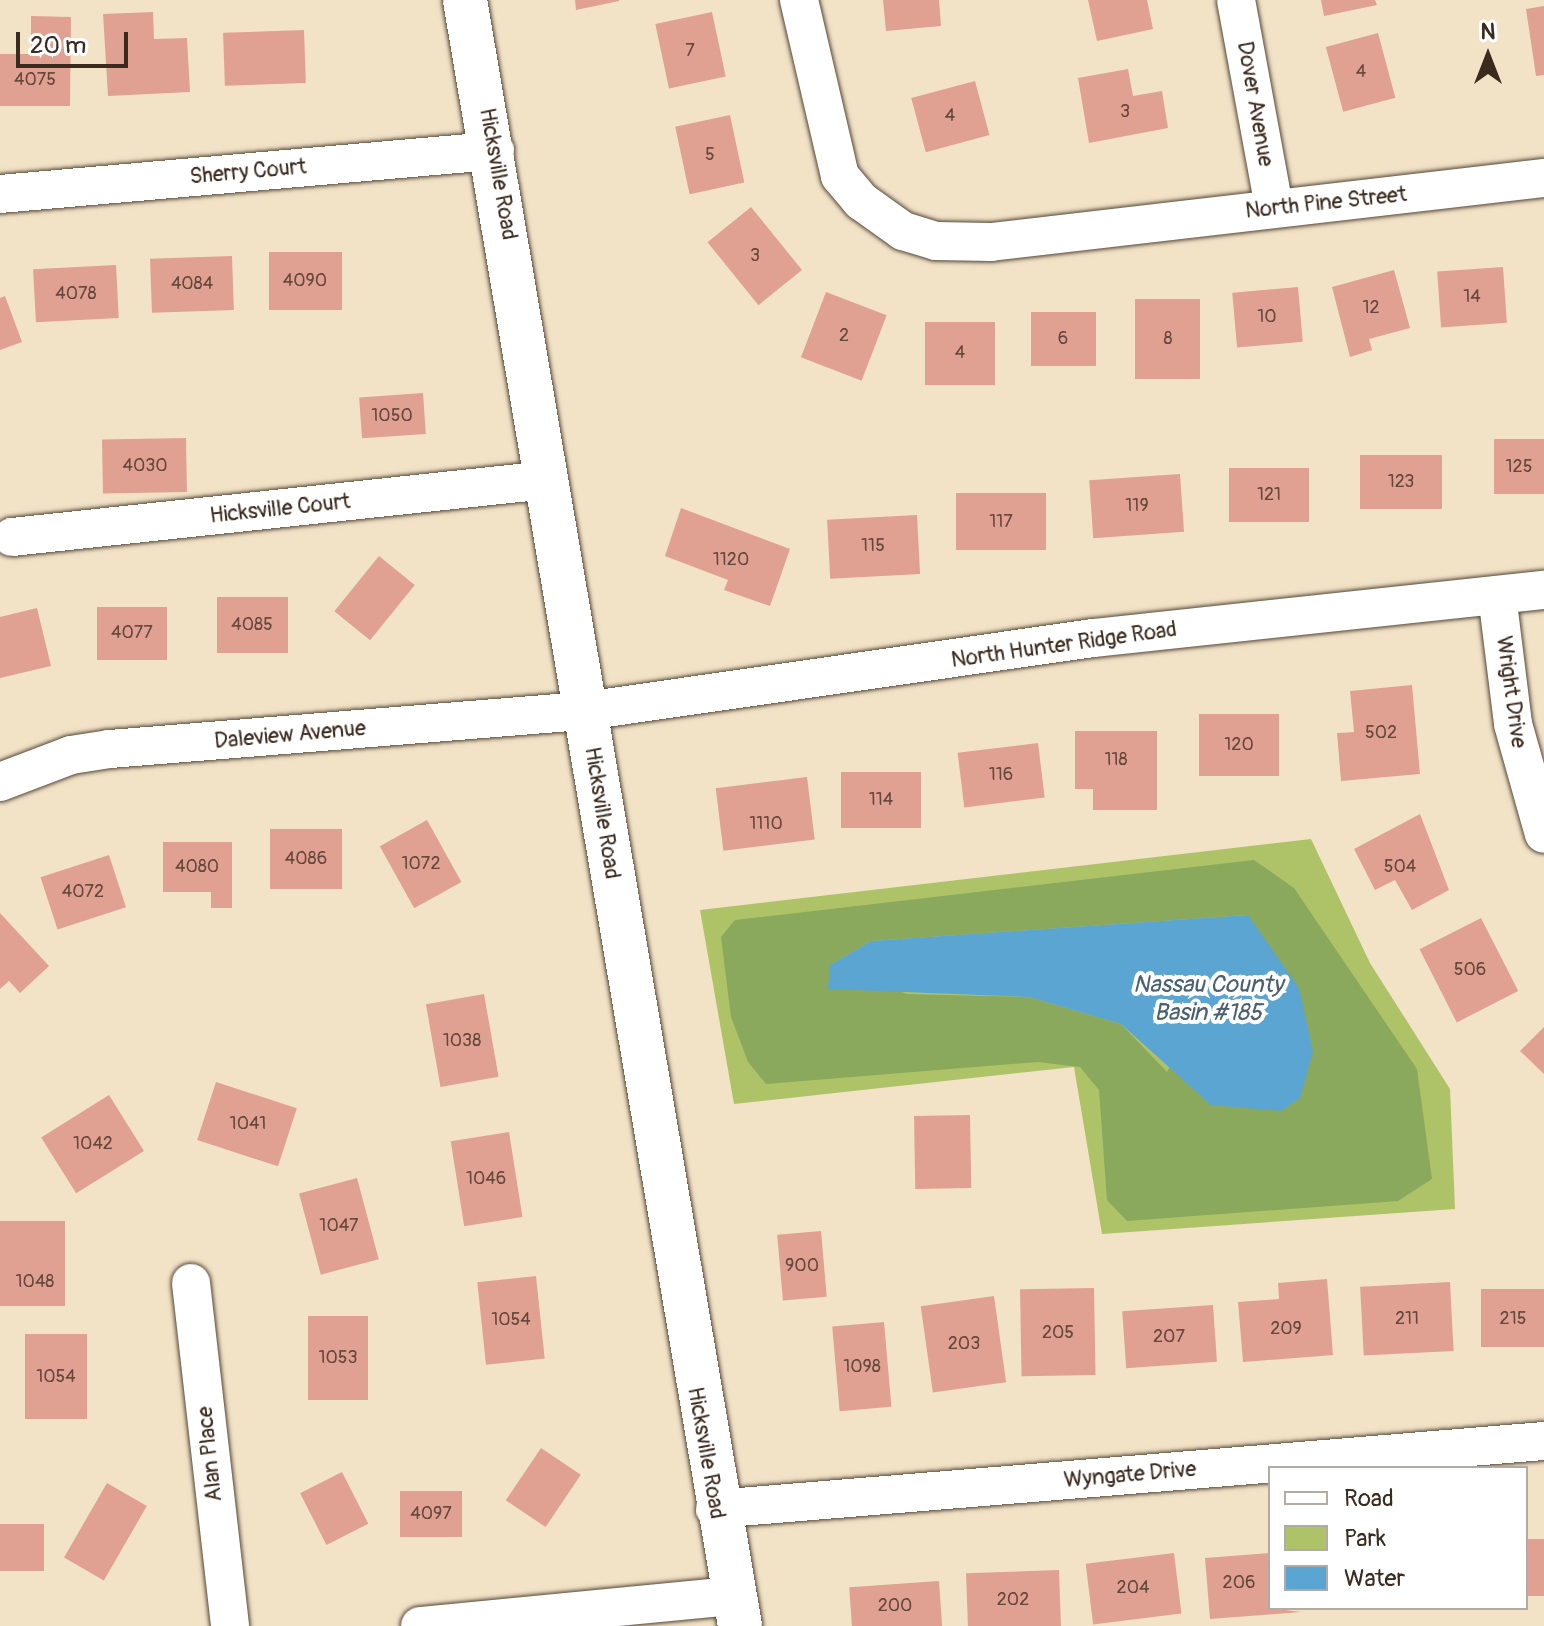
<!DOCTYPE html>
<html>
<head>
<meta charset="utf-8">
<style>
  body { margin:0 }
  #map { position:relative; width:1544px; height:1626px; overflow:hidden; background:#f2e3c7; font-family:Pangolin,sans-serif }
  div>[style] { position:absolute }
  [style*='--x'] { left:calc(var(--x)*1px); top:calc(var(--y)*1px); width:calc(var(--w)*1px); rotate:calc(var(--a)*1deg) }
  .green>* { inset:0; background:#aec367 }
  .forest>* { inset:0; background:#8aa95c }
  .water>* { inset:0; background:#5ba5d3 }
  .building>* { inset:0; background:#e1a192; transform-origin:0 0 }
  .roads { filter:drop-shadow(0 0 2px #564637) drop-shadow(0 0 2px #564637) }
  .minor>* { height:38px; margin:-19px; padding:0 19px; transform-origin:19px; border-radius:19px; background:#fff }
  .major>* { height:44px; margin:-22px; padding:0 22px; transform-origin:22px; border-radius:22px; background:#fff }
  span { translate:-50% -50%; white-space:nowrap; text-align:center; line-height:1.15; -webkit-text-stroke:8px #fff; paint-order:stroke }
  .number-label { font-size:18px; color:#64483b }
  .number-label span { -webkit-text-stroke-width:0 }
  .street-label { font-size:22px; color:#3b2a1e }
  .water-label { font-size:24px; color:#49616f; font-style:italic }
  .legend { position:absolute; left:1268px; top:1466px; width:260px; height:144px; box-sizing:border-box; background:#fff; border:2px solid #b1aaa5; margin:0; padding:10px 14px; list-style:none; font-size:24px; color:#3b2a1e }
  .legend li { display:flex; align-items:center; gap:16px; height:40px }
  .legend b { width:40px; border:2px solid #b1aaa5 }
  .north { position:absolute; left:1448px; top:16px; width:80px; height:80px; -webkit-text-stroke:6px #fff; paint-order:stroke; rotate:0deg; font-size:22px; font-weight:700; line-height:32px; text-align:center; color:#3b2a1e }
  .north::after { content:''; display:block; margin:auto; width:28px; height:36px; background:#3b2a1e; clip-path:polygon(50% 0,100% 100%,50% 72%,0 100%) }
  .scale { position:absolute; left:16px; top:32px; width:112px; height:36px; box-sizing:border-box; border:4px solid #3b2a1e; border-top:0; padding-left:10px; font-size:24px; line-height:28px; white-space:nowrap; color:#3b2a1e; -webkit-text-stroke:6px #fff; paint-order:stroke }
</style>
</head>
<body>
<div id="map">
  <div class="green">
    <i style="clip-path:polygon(1311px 839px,1370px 963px,1450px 1089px,1455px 1209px,1102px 1234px,1074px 1067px,734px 1104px,700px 910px)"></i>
  </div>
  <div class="forest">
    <i style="clip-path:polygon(evenodd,1254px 860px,1294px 888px,1417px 1069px,1432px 1179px,1398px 1201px,1127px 1221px,1107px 1200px,1099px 1090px,1080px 1067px,1038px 1062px,766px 1084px,748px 1062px,731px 1017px,721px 937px,735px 920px,1254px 860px,1248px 915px,1167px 1072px,1121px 1024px,1029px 997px,907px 994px,830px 965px,871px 941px,1248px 915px)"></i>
  </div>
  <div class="water">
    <i style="clip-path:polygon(1248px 915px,1299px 988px,1313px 1051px,1300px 1098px,1281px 1111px,1211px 1105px,1121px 1024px,1029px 997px,828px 989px,830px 965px,871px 941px)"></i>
  </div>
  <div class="building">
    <i style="clip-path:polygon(575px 0,619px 0,619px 1px,576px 10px)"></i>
    <i style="clip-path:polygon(883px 0,939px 0,941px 26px,886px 31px)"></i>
    <i style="clip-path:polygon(1088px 0,1147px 0,1153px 29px,1097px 41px)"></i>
    <i style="clip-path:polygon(1321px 0,1375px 0,1377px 5px,1324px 16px)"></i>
    <i style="clip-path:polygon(1544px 6px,1544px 75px,1536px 76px,1526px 9px)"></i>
    <i style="clip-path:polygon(153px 12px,154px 39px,187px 38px,190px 92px,108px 96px,103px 14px)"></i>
    <i style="left:712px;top:12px;width:66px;height:58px;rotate:78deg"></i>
    <i style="clip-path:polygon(31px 16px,71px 17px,70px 106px,0 106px,0 54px,31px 54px)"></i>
    <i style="left:304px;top:30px;width:53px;height:81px;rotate:88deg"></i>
    <i style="left:1378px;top:33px;width:67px;height:54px;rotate:75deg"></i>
    <i style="clip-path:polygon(1128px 69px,1133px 96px,1162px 91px,1168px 128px,1089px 143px,1078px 78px)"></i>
    <i style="left:975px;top:81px;width:56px;height:66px;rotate:75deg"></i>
    <i style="left:730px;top:115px;width:69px;height:56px;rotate:78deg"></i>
    <i style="left:751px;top:207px;width:81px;height:56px;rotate:51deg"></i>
    <i style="left:269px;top:252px;width:73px;height:58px"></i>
    <i style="left:232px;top:256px;width:54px;height:82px;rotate:88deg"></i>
    <i style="left:116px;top:265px;width:53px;height:83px;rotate:87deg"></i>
    <i style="left:1503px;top:267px;width:56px;height:66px;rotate:86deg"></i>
    <i style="clip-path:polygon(1394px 270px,1410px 328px,1369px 339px,1372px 350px,1350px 357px,1332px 287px)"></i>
    <i style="left:1298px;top:287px;width:55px;height:66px;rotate:85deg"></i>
    <i style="left:826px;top:292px;width:65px;height:70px;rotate:21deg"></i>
    <i style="clip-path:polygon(5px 296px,22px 342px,0 350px,0 298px)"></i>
    <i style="left:1135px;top:299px;width:65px;height:80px"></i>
    <i style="left:1031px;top:312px;width:65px;height:54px"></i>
    <i style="left:925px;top:322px;width:70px;height:63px"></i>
    <i style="left:423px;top:393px;width:41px;height:64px;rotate:86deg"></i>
    <i style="left:186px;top:438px;width:54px;height:84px;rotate:89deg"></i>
    <i style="left:1494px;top:439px;width:50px;height:55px"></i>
    <i style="left:1360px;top:455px;width:82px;height:54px"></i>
    <i style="left:1229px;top:468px;width:80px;height:54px"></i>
    <i style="left:1180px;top:474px;width:58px;height:91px;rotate:86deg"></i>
    <i style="left:956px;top:493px;width:90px;height:57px"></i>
    <i style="clip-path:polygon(681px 508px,790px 549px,770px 606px,724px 590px,728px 580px,665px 556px)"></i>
    <i style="left:917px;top:515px;width:59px;height:90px;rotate:87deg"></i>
    <i style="left:379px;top:556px;width:46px;height:71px;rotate:39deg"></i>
    <i style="left:217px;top:597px;width:71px;height:56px"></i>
    <i style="left:97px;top:607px;width:70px;height:53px"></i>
    <i style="clip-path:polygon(37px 608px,51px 666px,0 678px,0 617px)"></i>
    <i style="clip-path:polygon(1412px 685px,1420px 774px,1341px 781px,1337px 733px,1354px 732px,1350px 691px)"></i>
    <i style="left:1199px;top:714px;width:80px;height:62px"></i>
    <i style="clip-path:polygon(1075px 731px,1157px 731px,1157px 810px,1093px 810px,1093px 789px,1075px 789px)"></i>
    <i style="left:1038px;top:743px;width:55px;height:81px;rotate:83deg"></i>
    <i style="left:841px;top:772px;width:80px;height:56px"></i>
    <i style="left:807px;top:777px;width:63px;height:92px;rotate:83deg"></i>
    <i style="clip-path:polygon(1420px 814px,1449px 890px,1412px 910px,1395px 880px,1375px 890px,1354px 849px)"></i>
    <i style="left:427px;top:820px;width:71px;height:54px;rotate:61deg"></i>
    <i style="left:270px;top:829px;width:72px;height:60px"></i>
    <i style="clip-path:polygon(163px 842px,232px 842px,232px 908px,211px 908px,211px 892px,163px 892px)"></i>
    <i style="left:109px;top:855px;width:55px;height:72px;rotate:72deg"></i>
    <i style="clip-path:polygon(0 913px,49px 966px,20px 993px,9px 981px,0 989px)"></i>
    <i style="left:1481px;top:918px;width:82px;height:69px;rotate:63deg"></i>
    <i style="left:484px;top:994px;width:84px;height:59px;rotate:80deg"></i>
    <i style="clip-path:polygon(1544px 1027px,1544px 1074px,1520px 1051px)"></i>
    <i style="left:216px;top:1082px;width:85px;height:61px;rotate:18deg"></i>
    <i style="left:109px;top:1095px;width:66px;height:80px;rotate:58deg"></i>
    <i style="left:970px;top:1115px;width:73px;height:56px;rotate:89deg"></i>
    <i style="left:509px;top:1132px;width:86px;height:59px;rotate:81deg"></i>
    <i style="left:357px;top:1178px;width:84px;height:60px;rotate:75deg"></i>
    <i style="left:0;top:1221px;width:65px;height:85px"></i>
    <i style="left:821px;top:1231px;width:66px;height:44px;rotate:85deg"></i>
    <i style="left:536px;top:1276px;width:83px;height:59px;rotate:84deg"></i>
    <i style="clip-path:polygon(1327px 1279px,1333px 1355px,1243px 1362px,1238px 1302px,1279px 1299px,1278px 1283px)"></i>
    <i style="left:1450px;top:1282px;width:69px;height:90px;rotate:87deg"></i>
    <i style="left:1094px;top:1288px;width:87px;height:74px;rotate:89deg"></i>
    <i style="left:1544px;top:1289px;width:58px;height:63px;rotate:90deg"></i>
    <i style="left:994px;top:1296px;width:87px;height:74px;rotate:82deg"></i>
    <i style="left:1213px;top:1305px;width:57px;height:91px;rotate:86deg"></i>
    <i style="left:308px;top:1316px;width:60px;height:84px"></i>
    <i style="left:884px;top:1322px;width:85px;height:52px;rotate:85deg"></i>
    <i style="left:25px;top:1334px;width:62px;height:85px"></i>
    <i style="left:541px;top:1448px;width:48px;height:63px;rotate:34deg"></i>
    <i style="left:342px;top:1472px;width:58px;height:47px;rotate:63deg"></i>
    <i style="left:107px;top:1483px;width:46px;height:86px;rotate:30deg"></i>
    <i style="left:400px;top:1491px;width:62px;height:46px"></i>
    <i style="left:0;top:1524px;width:44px;height:47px"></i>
    <i style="left:1544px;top:1539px;width:57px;height:18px;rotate:90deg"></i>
    <i style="left:1174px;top:1553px;width:61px;height:89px;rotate:83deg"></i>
    <i style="clip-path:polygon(1270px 1553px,1270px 1608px,1301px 1612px,1210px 1619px,1205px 1558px)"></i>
    <i style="left:1059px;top:1570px;width:56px;height:93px;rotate:88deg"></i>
    <i style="left:939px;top:1581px;width:45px;height:90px;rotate:86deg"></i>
  </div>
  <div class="roads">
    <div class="minor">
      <i style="--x:799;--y:0;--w:181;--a:76.9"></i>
      <i style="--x:840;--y:176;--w:33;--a:50"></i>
      <i style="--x:861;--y:201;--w:52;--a:35.5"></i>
      <i style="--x:903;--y:231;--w:34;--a:17"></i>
      <i style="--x:936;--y:241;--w:55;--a:1"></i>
      <i style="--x:991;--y:242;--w:557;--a:-6.6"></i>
      <i style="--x:1236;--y:0;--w:211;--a:79.6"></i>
      <i style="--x:0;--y:194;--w:497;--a:-5"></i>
      <i style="--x:12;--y:537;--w:538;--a:-6.08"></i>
      <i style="--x:1497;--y:595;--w:130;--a:82.9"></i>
      <i style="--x:1513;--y:724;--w:114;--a:74.3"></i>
      <i style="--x:0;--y:782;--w:76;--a:-20.8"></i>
      <i style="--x:71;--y:755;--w:39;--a:-9"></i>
      <i style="--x:110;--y:749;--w:477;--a:-4.6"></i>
      <i style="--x:585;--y:711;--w:513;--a:-8.18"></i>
      <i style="--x:1093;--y:638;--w:454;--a:-6.1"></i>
      <i style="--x:191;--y:1283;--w:345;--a:83.5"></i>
      <i style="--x:715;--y:1509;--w:832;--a:-4.69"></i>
      <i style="--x:420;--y:1626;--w:315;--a:-5.5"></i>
    </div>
    <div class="major">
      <i style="--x:465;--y:0;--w:1649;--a:80.4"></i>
    </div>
  </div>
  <div class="number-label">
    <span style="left:690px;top:51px">7</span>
    <span style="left:1361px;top:72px">4</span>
    <span style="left:35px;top:80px">4075</span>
    <span style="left:1125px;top:112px">3</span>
    <span style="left:950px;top:116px">4</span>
    <span style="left:710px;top:155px">5</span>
    <span style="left:755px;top:256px">3</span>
    <span style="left:305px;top:281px">4090</span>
    <span style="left:192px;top:284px">4084</span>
    <span style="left:76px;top:294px">4078</span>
    <span style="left:1472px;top:297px">14</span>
    <span style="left:1371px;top:308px">12</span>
    <span style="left:1267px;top:317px">10</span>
    <span style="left:844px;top:336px">2</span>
    <span style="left:1063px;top:339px">6</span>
    <span style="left:1168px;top:339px">8</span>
    <span style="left:960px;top:353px">4</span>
    <span style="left:392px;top:416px">1050</span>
    <span style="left:145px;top:466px">4030</span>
    <span style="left:1519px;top:467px">125</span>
    <span style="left:1401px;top:482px">123</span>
    <span style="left:1269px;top:495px">121</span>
    <span style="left:1137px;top:506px">119</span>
    <span style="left:1001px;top:522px">117</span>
    <span style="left:873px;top:546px">115</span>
    <span style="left:731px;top:560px">1120</span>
    <span style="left:252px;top:625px">4085</span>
    <span style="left:132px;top:633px">4077</span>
    <span style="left:1381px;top:733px">502</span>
    <span style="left:1239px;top:745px">120</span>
    <span style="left:1116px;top:760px">118</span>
    <span style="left:1001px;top:775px">116</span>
    <span style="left:881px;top:800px">114</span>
    <span style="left:766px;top:824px">1110</span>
    <span style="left:306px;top:859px">4086</span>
    <span style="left:421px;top:864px">1072</span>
    <span style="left:197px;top:867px">4080</span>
    <span style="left:1400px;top:867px">504</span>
    <span style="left:83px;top:892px">4072</span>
    <span style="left:1470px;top:970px">506</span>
    <span style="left:462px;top:1041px">1038</span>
    <span style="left:248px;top:1124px">1041</span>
    <span style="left:93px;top:1144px">1042</span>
    <span style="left:486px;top:1179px">1046</span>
    <span style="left:339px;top:1226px">1047</span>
    <span style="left:802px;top:1266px">900</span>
    <span style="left:35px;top:1282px">1048</span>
    <span style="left:1407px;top:1319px">211</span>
    <span style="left:1513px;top:1319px">215</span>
    <span style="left:511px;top:1320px">1054</span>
    <span style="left:1286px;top:1329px">209</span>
    <span style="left:1058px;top:1333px">205</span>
    <span style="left:1169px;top:1337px">207</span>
    <span style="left:964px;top:1344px">203</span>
    <span style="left:338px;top:1358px">1053</span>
    <span style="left:862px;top:1367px">1098</span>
    <span style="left:56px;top:1377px">1054</span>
    <span style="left:431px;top:1514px">4097</span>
    <span style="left:1239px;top:1583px">206</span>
    <span style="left:1133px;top:1588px">204</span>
    <span style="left:1013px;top:1600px">202</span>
    <span style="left:895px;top:1606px">200</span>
  </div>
  <div class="street-label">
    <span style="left:1255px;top:104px;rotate:80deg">Dover Avenue</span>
    <span style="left:248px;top:172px;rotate:-5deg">Sherry Court</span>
    <span style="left:498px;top:174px;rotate:80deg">Hicksville Road</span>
    <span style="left:1326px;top:203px;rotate:-6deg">North Pine Street</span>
    <span style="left:280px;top:509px;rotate:-6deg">Hicksville Court</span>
    <span style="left:1064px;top:645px;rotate:-8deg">North Hunter Ridge Road</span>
    <span style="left:1511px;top:692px;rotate:82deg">Wright Drive</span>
    <span style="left:290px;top:735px;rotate:-5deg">Daleview Avenue</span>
    <span style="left:602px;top:813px;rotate:81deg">Hicksville Road</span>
    <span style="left:706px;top:1453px;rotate:80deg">Hicksville Road</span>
    <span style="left:210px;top:1454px;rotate:-96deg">Alan Place</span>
    <span style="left:1130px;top:1475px;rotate:-5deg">Wyngate Drive</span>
  </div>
  <div class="water-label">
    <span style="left:1208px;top:999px">Nassau County<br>Basin #185</span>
  </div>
  <ul class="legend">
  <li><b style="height:10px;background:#fff"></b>Road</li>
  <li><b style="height:22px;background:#aec367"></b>Park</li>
  <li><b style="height:22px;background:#5ba5d3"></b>Water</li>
  </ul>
  <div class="north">N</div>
  <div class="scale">20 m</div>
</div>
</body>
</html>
